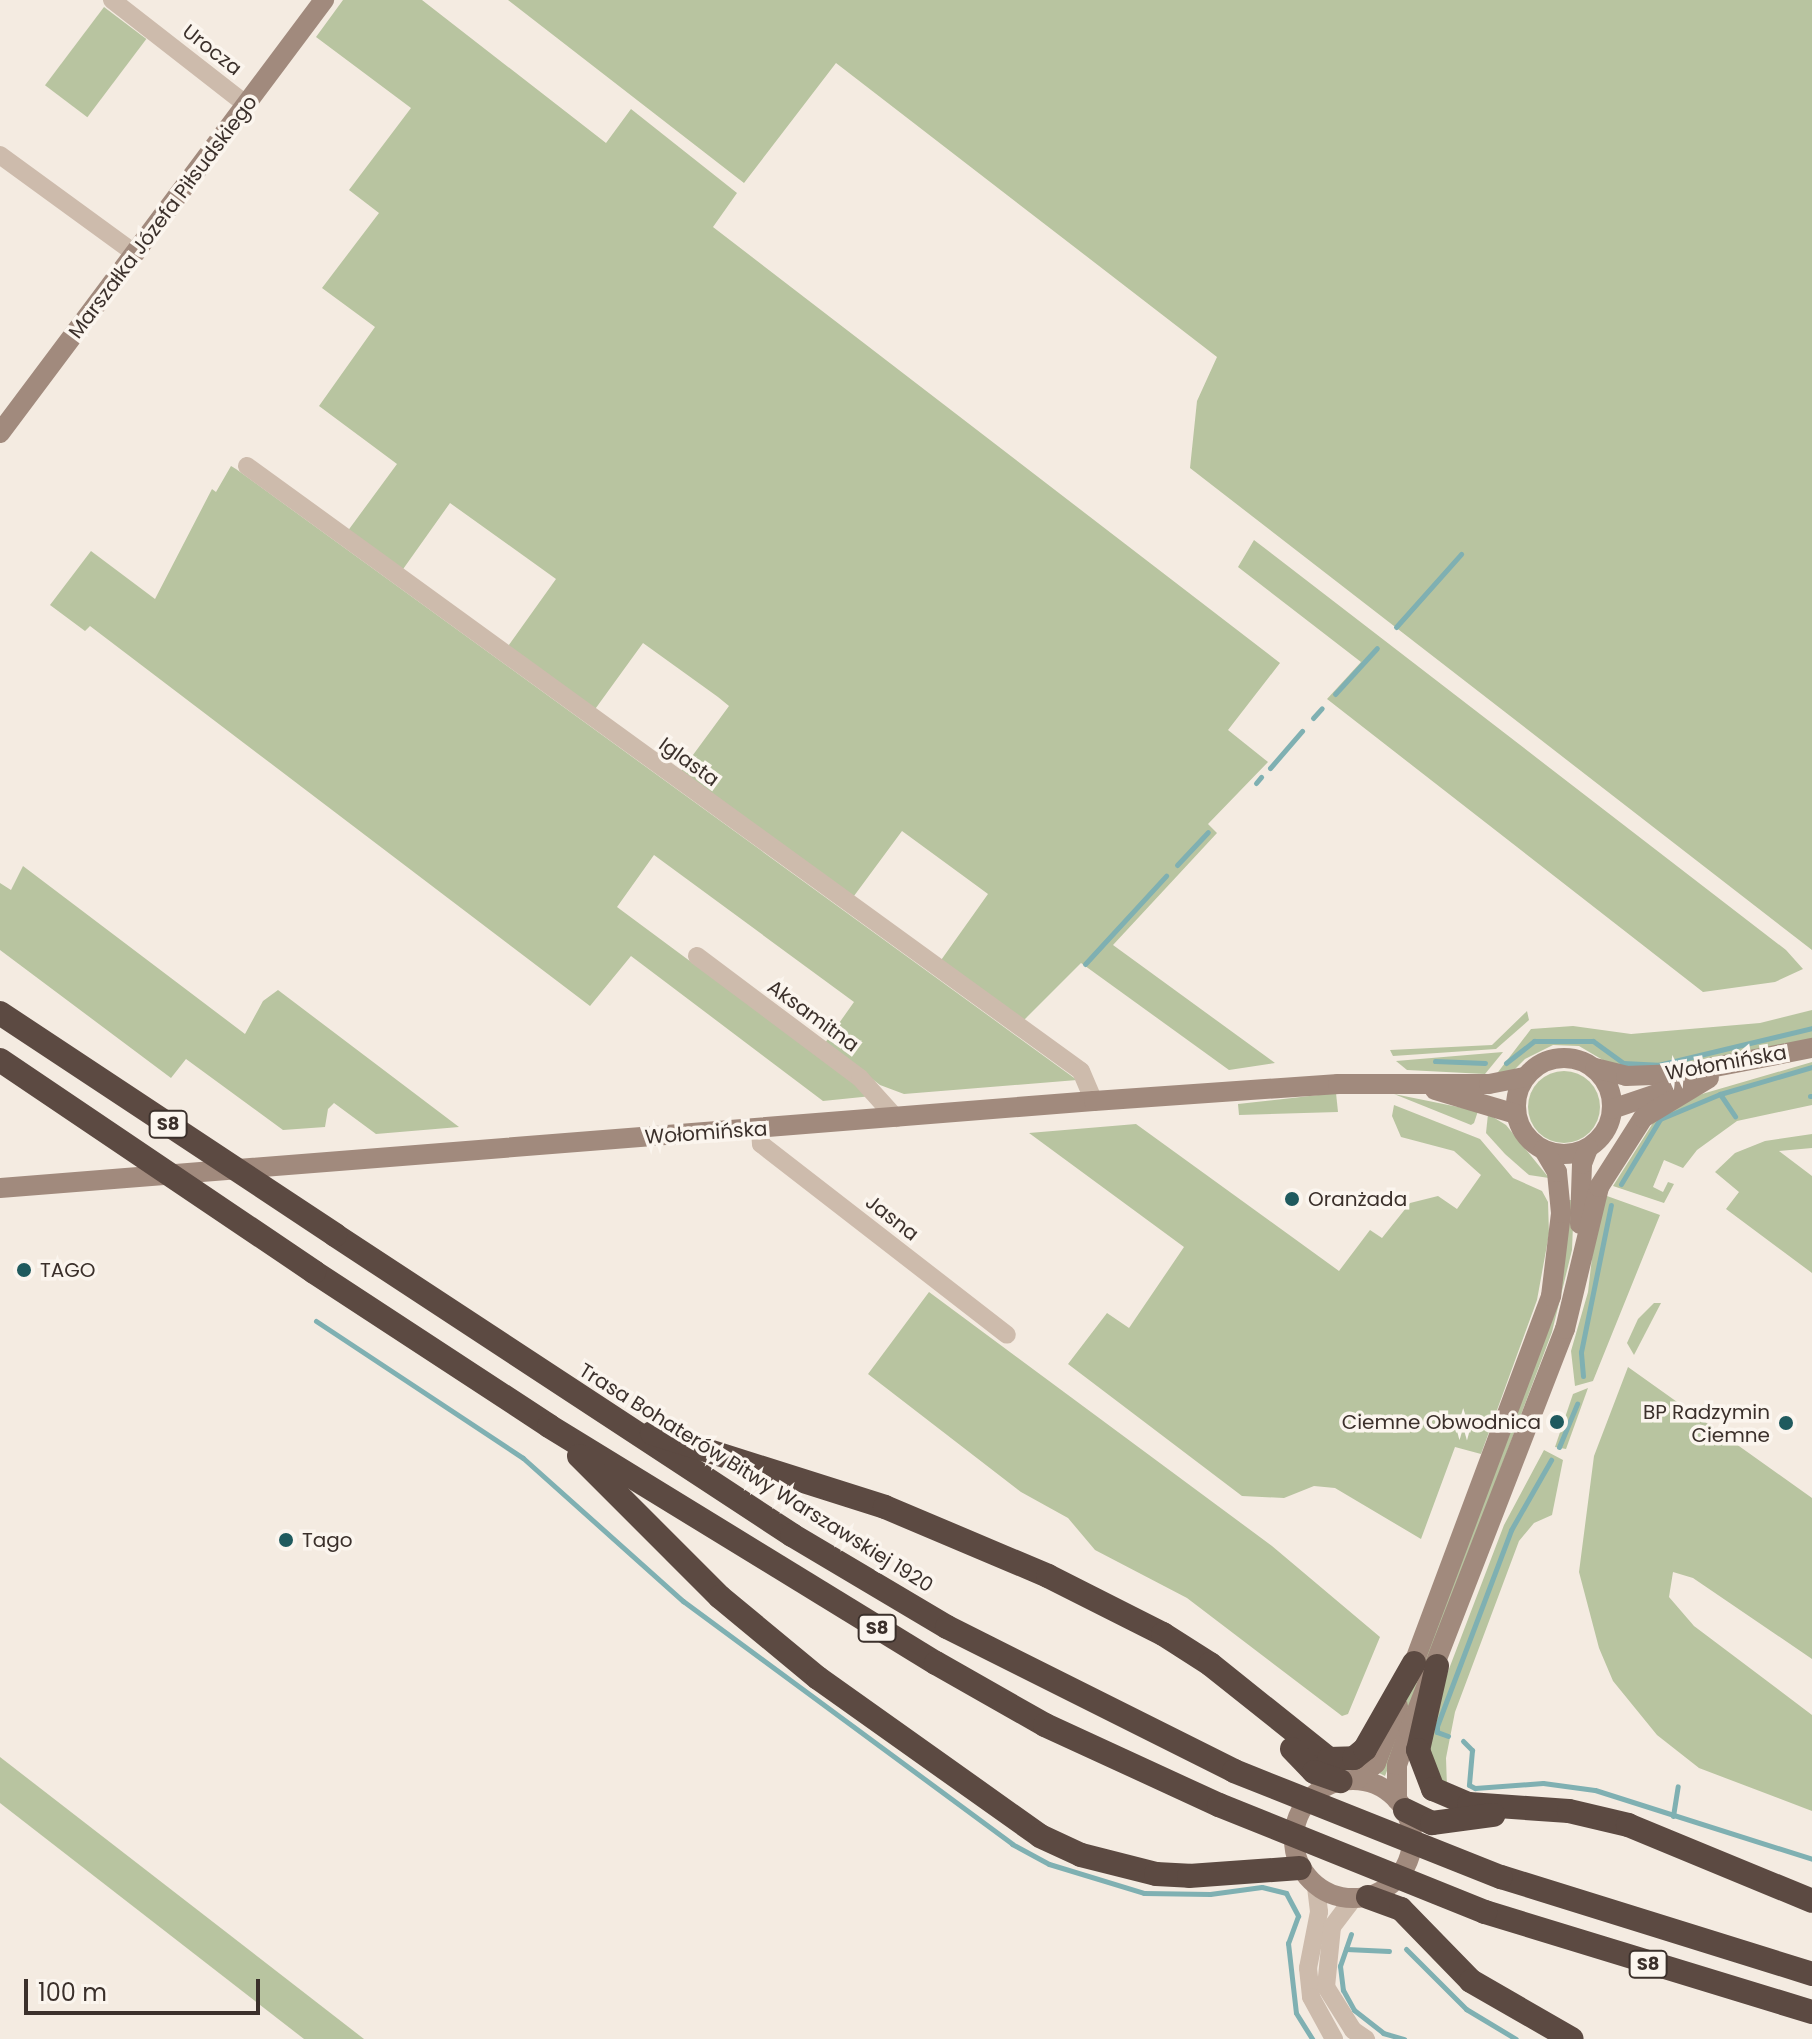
<!DOCTYPE html>
<html>
<head>
<meta charset="utf-8">
<style>
  body { margin:0 }
  #map { position:relative; width:1812px; height:2039px; overflow:hidden; background:#f4ebe1; font-family:Poppins,sans-serif }
  div>[style] { position:absolute }
  [style*='--x'] { left:calc(var(--x)*1px); top:calc(var(--y)*1px); width:calc(var(--w)*1px); rotate:calc(var(--a)*1deg) }
  .green>* { inset:0; background:#b8c4a0; transform-origin:0 0 }
  .round { border-radius:50% }
  .stream>* { height:5px; margin:-2.5px; padding:0 2.5px; transform-origin:2.5px; border-radius:2.5px; background:#7fb0b2 }
  .street>* { height:18px; margin:-9px; padding:0 9px; transform-origin:9px; border-radius:9px; background:#cdbbac }
  .secondary>* { height:20px; margin:-10px; padding:0 10px; transform-origin:10px; border-radius:10px; background:#a18a7d }
  .secondary>.ring { margin:-10px; padding:0; box-sizing:content-box; background:none; border:20px solid #a18a7d; border-radius:50% }
  .highway>* { height:24px; margin:-12px; padding:0 12px; transform-origin:12px; border-radius:12px; background:#5c4a42 }
  .highway-bridge>* { height:24px; margin:-12px; padding:0 12px; transform-origin:12px; border-radius:12px; background:#5c4a42 }
  .dots>* { width:22px; height:22px; translate:-50% -50%; box-sizing:border-box; border:4px solid #fbf5ee; border-radius:50% }
  span { translate:-50% -50%; white-space:nowrap; text-align:center; line-height:1.15; -webkit-text-stroke:7px #fbf5ee; paint-order:stroke }
  .shield-label span { padding:2px 6px; background:#fbf5ee; border:2px solid; border-radius:6px; -webkit-text-stroke-width:0 }
  .shield-label { font-size:18px; color:#3b302b; font-weight:700 }
  .street-label { font-size:20px; color:#3b302b }
  .poi-label { font-size:20px; color:#3b302b }
  .left { translate:0 -50%; text-align:left }
  .right { translate:-100% -50%; text-align:right }
  .scale { position:absolute; left:24px; top:1979px; width:236px; height:36px; box-sizing:border-box; border:4px solid #3b302b; border-top:0; padding-left:10px; font-size:24px; line-height:28px; white-space:nowrap; color:#3b302b; -webkit-text-stroke:6px #fbf5ee; paint-order:stroke }
</style>
</head>
<body>
<div id="map">
  <div class="green">
    <i style="clip-path:polygon(343px 0,422px 0,606px 143px,631px 109px,737px 193px,713px 227px,1280px 663px,1228px 730px,1268px 762px,1208px 824px,1217px 833px,1113px 945px,1275px 1063px,1229px 1070px,1081px 963px,1021px 1023px,939px 963px,988px 894px,902px 831px,851px 900px,679px 774px,729px 706px,718px 697px,643px 643px,593px 712px,506px 649px,556px 579px,450px 503px,401px 572px,347px 532px,397px 464px,319px 406px,375px 327px,322px 288px,379px 213px,349px 190px,411px 108px,316px 37px)"></i>
    <i style="clip-path:polygon(508px 0,1812px 0,1812px 950px,1190px 468px,1197px 401px,1217px 357px,836px 63px,744px 183px)"></i>
    <i style="left:104px;top:7px;width:53px;height:98px;rotate:37deg"></i>
    <i style="clip-path:polygon(231px 466px,236px 469px,1077px 1080px,904px 1094px,880px 1085px,825px 1043px,854px 1002px,654px 855px,617px 907px,872px 1096px,823px 1101px,631px 956px,590px 1006px,90px 626px,85px 631px,50px 605px,91px 551px,155px 599px,212px 489px,216px 492px)"></i>
    <i style="clip-path:polygon(1254px 540px,1786px 950px,1803px 969px,1775px 982px,1703px 992px,1327px 699px,1361px 662px,1238px 567px)"></i>
    <i style="clip-path:polygon(23px 866px,245px 1034px,263px 1001px,278px 990px,459px 1127px,376px 1134px,334px 1103px,328px 1109px,325px 1127px,283px 1130px,186px 1059px,171px 1078px,0 950px,0 883px,11px 890px)"></i>
    <i style="clip-path:polygon(1812px 1010px,1812px 1039px,1684px 1069px,1613px 1066px,1579px 1046px,1553px 1045px,1525px 1059px,1512px 1072px,1495px 1076px,1531px 1029px,1573px 1026px,1631px 1034px,1760px 1023px)"></i>
    <i style="clip-path:polygon(1527px 1011px,1529px 1020px,1496px 1049px,1393px 1056px,1390px 1050px,1492px 1045px)"></i>
    <i style="clip-path:polygon(1503px 1052px,1485px 1074px,1407px 1070px,1396px 1061px)"></i>
    <i style="clip-path:polygon(1812px 1062px,1812px 1105px,1737px 1121px,1697px 1150px,1683px 1168px,1664px 1160px,1653px 1187px,1663px 1192px,1668px 1182px,1674px 1184px,1664px 1203px,1613px 1186px,1658px 1115px,1702px 1094px)"></i>
    <i class="round" style="left:1528px;top:1071px;width:72px;height:72px"></i>
    <i style="clip-path:polygon(1336px 1093px,1338px 1112px,1239px 1115px,1238px 1104px)"></i>
    <i style="clip-path:polygon(1394px 1094px,1478px 1111px,1474px 1123px,1471px 1125px)"></i>
    <i style="clip-path:polygon(1394px 1105px,1480px 1139px,1513px 1178px,1542px 1191px,1548px 1202px,1549px 1234px,1537px 1300px,1481px 1454px,1455px 1447px,1421px 1539px,1335px 1488px,1314px 1486px,1284px 1498px,1242px 1496px,1068px 1364px,1107px 1313px,1129px 1328px,1184px 1247px,1029px 1133px,1136px 1124px,1339px 1271px,1370px 1230px,1382px 1238px,1410px 1203px,1438px 1196px,1457px 1209px,1481px 1175px,1454px 1151px,1401px 1137px,1392px 1116px)"></i>
    <i style="clip-path:polygon(1488px 1114px,1506px 1125px,1549px 1178px,1529px 1175px,1505px 1154px,1486px 1133px)"></i>
    <i style="clip-path:polygon(1812px 1134px,1812px 1148px,1779px 1151px,1812px 1176px,1812px 1273px,1726px 1209px,1739px 1192px,1715px 1172px,1735px 1153px,1765px 1141px)"></i>
    <i style="clip-path:polygon(1607px 1196px,1660px 1215px,1593px 1381px,1575px 1386px,1571px 1351px,1588px 1292px,1597px 1215px)"></i>
    <i style="clip-path:polygon(1567px 1200px,1574px 1200px,1572px 1250px,1552px 1332px,1385px 1776px,1379px 1773px,1547px 1330px)"></i>
    <i style="clip-path:polygon(929px 1292px,1272px 1546px,1380px 1637px,1348px 1714px,1342px 1716px,1187px 1598px,1095px 1550px,1068px 1518px,1021px 1492px,868px 1374px)"></i>
    <i style="clip-path:polygon(1654px 1303px,1661px 1303px,1634px 1355px,1627px 1343px,1638px 1319px)"></i>
    <i style="clip-path:polygon(1628px 1367px,1812px 1498px,1812px 1659px,1693px 1578px,1673px 1572px,1669px 1597px,1694px 1626px,1812px 1715px,1812px 1811px,1699px 1768px,1657px 1735px,1613px 1681px,1599px 1648px,1579px 1572px,1594px 1456px)"></i>
    <i style="clip-path:polygon(1588px 1388px,1566px 1449px,1555px 1447px,1573px 1394px)"></i>
    <i style="clip-path:polygon(1544px 1450px,1563px 1460px,1552px 1515px,1534px 1523px,1519px 1541px,1455px 1712px,1446px 1758px,1447px 1787px,1428px 1760px,1431px 1716px,1504px 1525px)"></i>
    <i style="clip-path:polygon(0 1757px,364px 2039px,304px 2039px,0 1803px)"></i>
  </div>
  <div class="stream">
    <i style="--x:1396;--y:627;--w:98;--a:-48.3"></i>
    <i style="--x:1335;--y:694;--w:62;--a:-47.6"></i>
    <i style="--x:1313;--y:718;--w:13;--a:-48"></i>
    <i style="--x:1270;--y:768;--w:49;--a:-49.1"></i>
    <i style="--x:1256;--y:783;--w:8;--a:-50"></i>
    <i style="--x:1177;--y:865;--w:45;--a:-46.8"></i>
    <i style="--x:1085;--y:964;--w:120;--a:-47.4"></i>
    <i style="--x:1435;--y:1061;--w:50;--a:2.3"></i>
    <i style="--x:1506;--y:1063;--w:36;--a:-38"></i>
    <i style="--x:1534;--y:1041;--w:59;--a:0"></i>
    <i style="--x:1593;--y:1041;--w:37;--a:36"></i>
    <i style="--x:1623;--y:1063;--w:35;--a:3"></i>
    <i style="--x:1658;--y:1065;--w:158;--a:-13.5"></i>
    <i style="--x:1720;--y:1094;--w:27;--a:56"></i>
    <i style="--x:1810;--y:1096;--w:2;--a:0"></i>
    <i style="--x:1621;--y:1184;--w:76;--a:-59"></i>
    <i style="--x:1660;--y:1119;--w:65;--a:-22.6"></i>
    <i style="--x:1720;--y:1094;--w:96;--a:-16.4"></i>
    <i style="--x:316;--y:1321;--w:248;--a:33.5"></i>
    <i style="--x:523;--y:1458;--w:215;--a:41.8"></i>
    <i style="--x:683;--y:1601;--w:409;--a:36.4"></i>
    <i style="--x:1012;--y:1844;--w:42;--a:28.4"></i>
    <i style="--x:1049;--y:1864;--w:99;--a:17"></i>
    <i style="--x:1144;--y:1893;--w:66;--a:0.9"></i>
    <i style="--x:1210;--y:1894;--w:52;--a:-7.7"></i>
    <i style="--x:1262;--y:1887;--w:25;--a:14"></i>
    <i style="--x:1286;--y:1893;--w:26;--a:62"></i>
    <i style="--x:1298;--y:1916;--w:29;--a:110"></i>
    <i style="--x:1288;--y:1943;--w:70;--a:83.5"></i>
    <i style="--x:1296;--y:2013;--w:31;--a:58"></i>
    <i style="--x:1583;--y:1376;--w:24;--a:-95"></i>
    <i style="--x:1581;--y:1352;--w:150;--a:-78.5"></i>
    <i style="--x:1559;--y:1447;--w:47;--a:-67.3"></i>
    <i style="--x:1448;--y:1736;--w:12;--a:-160"></i>
    <i style="--x:1437;--y:1732;--w:6;--a:-90"></i>
    <i style="--x:1437;--y:1726;--w:210;--a:-69.3"></i>
    <i style="--x:1511;--y:1530;--w:81;--a:-60.3"></i>
    <i style="--x:1463;--y:1741;--w:13;--a:45"></i>
    <i style="--x:1472;--y:1750;--w:35;--a:95"></i>
    <i style="--x:1469;--y:1785;--w:7;--a:27"></i>
    <i style="--x:1475;--y:1788;--w:68;--a:-4.2"></i>
    <i style="--x:1543;--y:1783;--w:52;--a:7.7"></i>
    <i style="--x:1595;--y:1790;--w:228;--a:17.6"></i>
    <i style="--x:1673;--y:1816;--w:30;--a:-81"></i>
    <i style="--x:1351;--y:1934;--w:34;--a:109"></i>
    <i style="--x:1340;--y:1966;--w:24;--a:83"></i>
    <i style="--x:1343;--y:1990;--w:23;--a:61"></i>
    <i style="--x:1354;--y:2010;--w:37;--a:38"></i>
    <i style="--x:1383;--y:2033;--w:22;--a:16"></i>
    <i style="--x:1346;--y:1949;--w:43;--a:2.7"></i>
    <i style="--x:1406;--y:1949;--w:85;--a:45"></i>
    <i style="--x:1466;--y:2009;--w:58;--a:31"></i>
  </div>
  <div class="street">
    <i style="--x:112;--y:0;--w:171;--a:37.9"></i>
    <i style="--x:0;--y:155;--w:168;--a:36.1"></i>
    <i style="--x:247;--y:466;--w:1030;--a:35.96"></i>
    <i style="--x:1081;--y:1071;--w:33;--a:67"></i>
    <i style="--x:697;--y:956;--w:204;--a:36.8"></i>
    <i style="--x:860;--y:1078;--w:54;--a:48"></i>
    <i style="--x:760;--y:1130;--w:14;--a:86"></i>
    <i style="--x:761;--y:1144;--w:311;--a:37.8"></i>
    <i style="--x:1316;--y:1887;--w:25;--a:83"></i>
    <i style="--x:1319;--y:1912;--w:57;--a:101.1"></i>
    <i style="--x:1308;--y:1968;--w:29;--a:84"></i>
    <i style="--x:1311;--y:1997;--w:48;--a:61.3"></i>
    <i style="--x:1353;--y:1899;--w:35;--a:127"></i>
    <i style="--x:1332;--y:1927;--w:60;--a:95.7"></i>
    <i style="--x:1326;--y:1987;--w:51;--a:57.9"></i>
    <i style="--x:1353;--y:2030;--w:16;--a:35"></i>
  </div>
  <div class="secondary">
    <i style="--x:0;--y:433;--w:541;--a:-53.19"></i>
    <i class="ring" style="left:1516px;top:1058px;width:76px;height:76px"></i>
    <i style="--x:1595;--y:1068;--w:32;--a:14"></i>
    <i style="--x:1626;--y:1076;--w:53;--a:-2.2"></i>
    <i style="--x:1679;--y:1074;--w:136;--a:-11.1"></i>
    <i style="--x:1435;--y:1090;--w:84;--a:16.5"></i>
    <i style="--x:1612;--y:1109;--w:69;--a:-18.7"></i>
    <i style="--x:0;--y:1188;--w:1097;--a:-4.55"></i>
    <i style="--x:1094;--y:1101;--w:245;--a:-4"></i>
    <i style="--x:1338;--y:1084;--w:151;--a:0"></i>
    <i style="--x:1489;--y:1084;--w:37;--a:-11"></i>
    <i style="--x:1580;--y:1224;--w:60;--a:-88.1"></i>
    <i style="--x:1582;--y:1164;--w:17;--a:-69"></i>
    <i style="--x:1409;--y:1676;--w:406;--a:-69.5"></i>
    <i style="--x:1551;--y:1296;--w:84;--a:-83.1"></i>
    <i style="--x:1561;--y:1213;--w:41;--a:-95.6"></i>
    <i style="--x:1557;--y:1172;--w:26;--a:-121"></i>
    <i class="ring" style="left:1294px;top:1780px;width:98px;height:98px"></i>
    <i style="--x:1356;--y:1780;--w:26;--a:-40"></i>
    <i style="--x:1376;--y:1763;--w:61;--a:-68.9"></i>
    <i style="--x:1397;--y:1800;--w:35;--a:-90"></i>
    <i style="--x:1397;--y:1765;--w:36;--a:-71"></i>
    <i style="--x:1409;--y:1731;--w:431;--a:-68.8"></i>
    <i style="--x:1565;--y:1329;--w:146;--a:-76.5"></i>
    <i style="--x:1599;--y:1187;--w:82;--a:-57.5"></i>
    <i style="--x:1643;--y:1118;--w:77;--a:-31.2"></i>
  </div>
  <div class="highway">
    <i style="--x:335;--y:1235;--w:547;--a:33.28"></i>
    <i style="--x:792;--y:1535;--w:180;--a:30.7"></i>
    <i style="--x:947;--y:1627;--w:321;--a:26.6"></i>
    <i style="--x:314;--y:1272;--w:281;--a:33.2"></i>
    <i style="--x:549;--y:1426;--w:454;--a:31.5"></i>
    <i style="--x:936;--y:1663;--w:125;--a:29.6"></i>
    <i style="--x:1045;--y:1725;--w:192;--a:24.7"></i>
    <i style="--x:652;--y:1433;--w:244;--a:17.6"></i>
    <i style="--x:885;--y:1507;--w:177;--a:22.9"></i>
    <i style="--x:1048;--y:1576;--w:129;--a:26.8"></i>
    <i style="--x:1163;--y:1634;--w:56;--a:32.6"></i>
    <i style="--x:1210;--y:1664;--w:152;--a:38.6"></i>
    <i style="--x:1329;--y:1759;--w:25;--a:-2"></i>
    <i style="--x:1354;--y:1758;--w:14;--a:-39"></i>
    <i style="--x:1365;--y:1749;--w:99;--a:-60.3"></i>
    <i style="--x:579;--y:1456;--w:199;--a:45"></i>
    <i style="--x:720;--y:1597;--w:127;--a:39.6"></i>
    <i style="--x:818;--y:1678;--w:272;--a:35.4"></i>
    <i style="--x:1040;--y:1836;--w:45;--a:24.9"></i>
    <i style="--x:1081;--y:1855;--w:77;--a:14.2"></i>
    <i style="--x:1156;--y:1874;--w:33;--a:3"></i>
    <i style="--x:1189;--y:1876;--w:111;--a:-4.1"></i>
    <i style="--x:1437;--y:1666;--w:86;--a:102.7"></i>
    <i style="--x:1418;--y:1750;--w:42;--a:69"></i>
    <i style="--x:1433;--y:1789;--w:39;--a:23"></i>
    <i style="--x:1469;--y:1804;--w:100;--a:4"></i>
    <i style="--x:1569;--y:1811;--w:61;--a:13.3"></i>
    <i style="--x:1628;--y:1825;--w:199;--a:22.4"></i>
    <i style="--x:1292;--y:1749;--w:32;--a:46"></i>
    <i style="--x:1314;--y:1772;--w:28;--a:19"></i>
    <i style="--x:1405;--y:1810;--w:30;--a:26"></i>
    <i style="--x:1432;--y:1823;--w:62;--a:-7.5"></i>
    <i style="--x:1501;--y:1877;--w:326;--a:17.3"></i>
    <i style="--x:1368;--y:1897;--w:35;--a:20"></i>
    <i style="--x:1401;--y:1909;--w:100;--a:45.8"></i>
    <i style="--x:1471;--y:1981;--w:116;--a:29.9"></i>
    <i style="--x:1485;--y:1912;--w:342;--a:17"></i>
  </div>
  <div class="highway-bridge">
    <i style="--x:0;--y:1013;--w:402;--a:33.5"></i>
    <i style="--x:0;--y:1060;--w:379;--a:34"></i>
    <i style="--x:1234;--y:1771;--w:287;--a:21.7"></i>
    <i style="--x:1219;--y:1805;--w:287;--a:21.9"></i>
  </div>
  <div class="dots">
    <i style="left:1292px;top:1199px;background:#1f5a5e"></i>
    <i style="left:24px;top:1270px;background:#1f5a5e"></i>
    <i style="left:1557px;top:1422px;background:#1f5a5e"></i>
    <i style="left:1786px;top:1423px;background:#1f5a5e"></i>
    <i style="left:286px;top:1540px;background:#1f5a5e"></i>
  </div>
  <div class="shield-label">
    <span style="left:168px;top:1124px">S8</span>
    <span style="left:877px;top:1628px">S8</span>
    <span style="left:1648px;top:1964px">S8</span>
  </div>
  <div class="street-label">
    <span style="left:212px;top:50px;rotate:38deg">Urocza</span>
    <span style="left:163px;top:217px;rotate:-53deg">Marszałka Józefa Piłsudskiego</span>
    <span style="left:689px;top:762px;rotate:36deg">Iglasta</span>
    <span style="left:813px;top:1016px;rotate:36deg">Aksamitna</span>
    <span style="left:1726px;top:1063px;rotate:-10deg">Wołomińska</span>
    <span style="left:706px;top:1133px;rotate:-4deg">Wołomińska</span>
    <span style="left:892px;top:1218px;rotate:38deg">Jasna</span>
    <span style="left:756px;top:1478px;rotate:32deg">Trasa Bohaterów Bitwy Warszawskiej 1920</span>
  </div>
  <div class="poi-label">
    <span class="left" style="left:1308px;top:1199px">Oranżada</span>
    <span class="left" style="left:40px;top:1270px">TAGO</span>
    <span class="right" style="left:1770px;top:1424px">BP Radzymin<br>Ciemne</span>
    <span class="right" style="left:1541px;top:1422px">Ciemne Obwodnica</span>
    <span class="left" style="left:302px;top:1540px">Tago</span>
  </div>
  <div class="scale">100 m</div>
</div>
</body>
</html>
